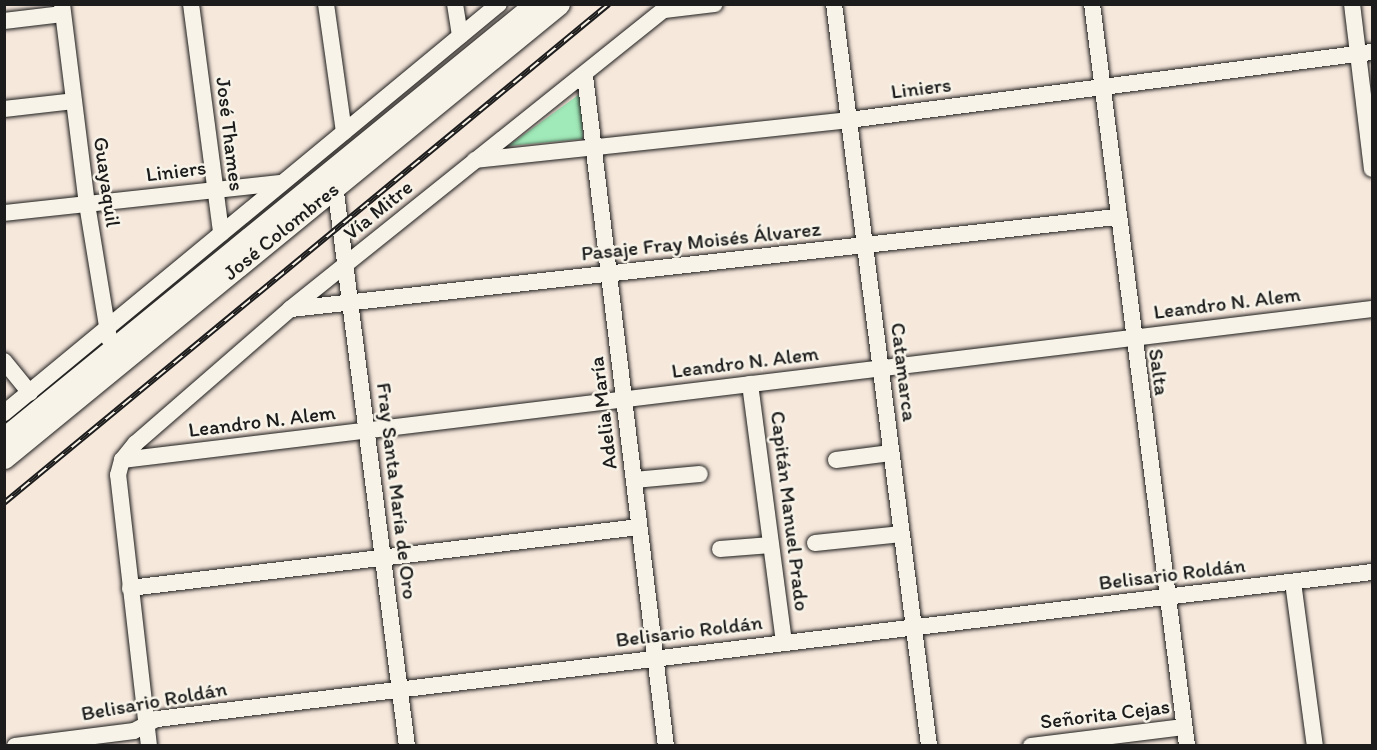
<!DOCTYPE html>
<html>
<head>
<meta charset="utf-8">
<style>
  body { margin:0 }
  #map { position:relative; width:1377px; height:750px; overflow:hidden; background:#f7e8dc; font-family:Itim,sans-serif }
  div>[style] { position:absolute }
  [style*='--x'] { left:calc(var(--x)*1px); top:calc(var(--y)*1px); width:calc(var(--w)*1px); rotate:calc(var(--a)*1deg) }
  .green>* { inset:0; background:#a0e9b8 }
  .roads { filter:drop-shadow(0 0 2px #1c1c1c) drop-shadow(0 0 2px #1c1c1c) }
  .minor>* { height:16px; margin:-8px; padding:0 8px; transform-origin:8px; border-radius:8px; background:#f7f3e8 }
  .major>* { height:21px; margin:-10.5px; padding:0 10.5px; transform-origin:10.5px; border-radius:10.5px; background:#f7f3e8 }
  .rail>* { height:6px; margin-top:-3px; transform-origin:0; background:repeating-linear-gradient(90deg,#f7f3e8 0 11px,#1c1c1c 0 22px); box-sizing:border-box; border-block:2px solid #1c1c1c }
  span { translate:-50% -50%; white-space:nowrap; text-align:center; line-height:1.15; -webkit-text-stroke:5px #f7f3e8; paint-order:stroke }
  .street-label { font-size:21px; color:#1c1c1c }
  .frame { position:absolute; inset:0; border:6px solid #1c1c1c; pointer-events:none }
</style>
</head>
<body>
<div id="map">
  <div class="green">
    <i style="clip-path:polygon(581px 93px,583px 139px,508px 146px)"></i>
  </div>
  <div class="roads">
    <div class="minor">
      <i style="--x:62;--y:4;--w:202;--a:82.9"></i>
      <i style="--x:87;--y:204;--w:137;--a:80.7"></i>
      <i style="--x:191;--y:4;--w:231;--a:82.5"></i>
      <i style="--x:326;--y:4;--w:129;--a:82"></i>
      <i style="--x:455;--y:4;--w:32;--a:81"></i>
      <i style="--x:834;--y:4;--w:748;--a:82.7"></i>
      <i style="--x:1092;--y:4;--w:748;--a:82.7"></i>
      <i style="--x:1352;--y:4;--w:166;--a:83.1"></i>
      <i style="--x:664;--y:10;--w:51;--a:-6.7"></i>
      <i style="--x:4;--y:21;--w:59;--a:-6.8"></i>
      <i style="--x:585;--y:76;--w:675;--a:83.11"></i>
      <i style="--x:4;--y:109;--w:70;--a:-6.5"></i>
      <i style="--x:475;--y:160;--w:376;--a:-6.1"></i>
      <i style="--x:849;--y:120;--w:527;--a:-7.41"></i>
      <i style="--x:334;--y:177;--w:574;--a:82.69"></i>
      <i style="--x:4;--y:213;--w:279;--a:-6.2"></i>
      <i style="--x:291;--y:309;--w:830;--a:-6.36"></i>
      <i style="--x:4;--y:361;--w:41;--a:50.9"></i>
      <i style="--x:750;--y:384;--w:261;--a:82.5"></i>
      <i style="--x:4;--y:413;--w:642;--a:-39.57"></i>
      <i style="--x:122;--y:460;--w:1259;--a:-6.89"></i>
      <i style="--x:836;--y:460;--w:55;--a:-7.3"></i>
      <i style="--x:634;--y:480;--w:66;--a:-5.2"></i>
      <i style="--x:815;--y:543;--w:87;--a:-5.9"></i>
      <i style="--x:720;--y:549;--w:51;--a:-4.5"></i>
      <i style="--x:1293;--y:582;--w:165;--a:82.4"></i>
      <i style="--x:130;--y:588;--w:513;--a:-6.83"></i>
      <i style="--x:15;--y:746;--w:120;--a:-7.2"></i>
      <i style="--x:134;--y:731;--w:26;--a:-28"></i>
      <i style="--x:157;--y:719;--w:1224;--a:-6.9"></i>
      <i style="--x:149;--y:746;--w:273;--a:-96.5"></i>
      <i style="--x:118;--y:475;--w:16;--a:-75"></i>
      <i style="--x:122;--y:460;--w:22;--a:-51"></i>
      <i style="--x:136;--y:443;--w:204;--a:-41"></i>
      <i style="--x:290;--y:309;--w:488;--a:-38.7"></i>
      <i style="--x:1031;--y:746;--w:154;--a:-7.1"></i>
    </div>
    <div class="major">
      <i style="--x:4;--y:438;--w:686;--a:-39.26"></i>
      <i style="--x:4;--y:458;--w:717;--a:-39.28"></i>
    </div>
  </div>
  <div class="rail">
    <i style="--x:4;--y:503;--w:784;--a:-39.52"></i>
  </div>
  <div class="street-label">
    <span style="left:921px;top:88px;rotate:-7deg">Liniers</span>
    <span style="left:230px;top:134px;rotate:83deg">José Thames</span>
    <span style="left:176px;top:171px;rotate:-7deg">Liniers</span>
    <span style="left:107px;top:182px;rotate:82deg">Guayaquil</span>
    <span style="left:378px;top:210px;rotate:-39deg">Vía Mitre</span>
    <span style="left:281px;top:231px;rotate:-39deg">José Colombres</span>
    <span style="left:701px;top:241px;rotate:-6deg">Pasaje Fray Moisés Álvarez</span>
    <span style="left:1227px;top:303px;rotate:-7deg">Leandro N. Alem</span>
    <span style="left:745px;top:362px;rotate:-7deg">Leandro N. Alem</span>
    <span style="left:904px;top:372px;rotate:83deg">Catamarca</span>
    <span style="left:1159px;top:372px;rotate:82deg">Salta</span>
    <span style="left:603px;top:413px;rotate:-97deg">Adelia María</span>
    <span style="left:262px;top:421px;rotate:-7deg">Leandro N. Alem</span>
    <span style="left:397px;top:491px;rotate:83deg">Fray Santa María de Oro</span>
    <span style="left:790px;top:511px;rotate:83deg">Capitán Manuel Prado</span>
    <span style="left:1172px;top:574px;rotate:-7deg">Belisario Roldán</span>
    <span style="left:689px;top:631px;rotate:-7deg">Belisario Roldán</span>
    <span style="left:154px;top:701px;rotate:-10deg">Belisario Roldán</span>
    <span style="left:1105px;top:714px;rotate:-7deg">Señorita Cejas</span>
  </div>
  <div class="frame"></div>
</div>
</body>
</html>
